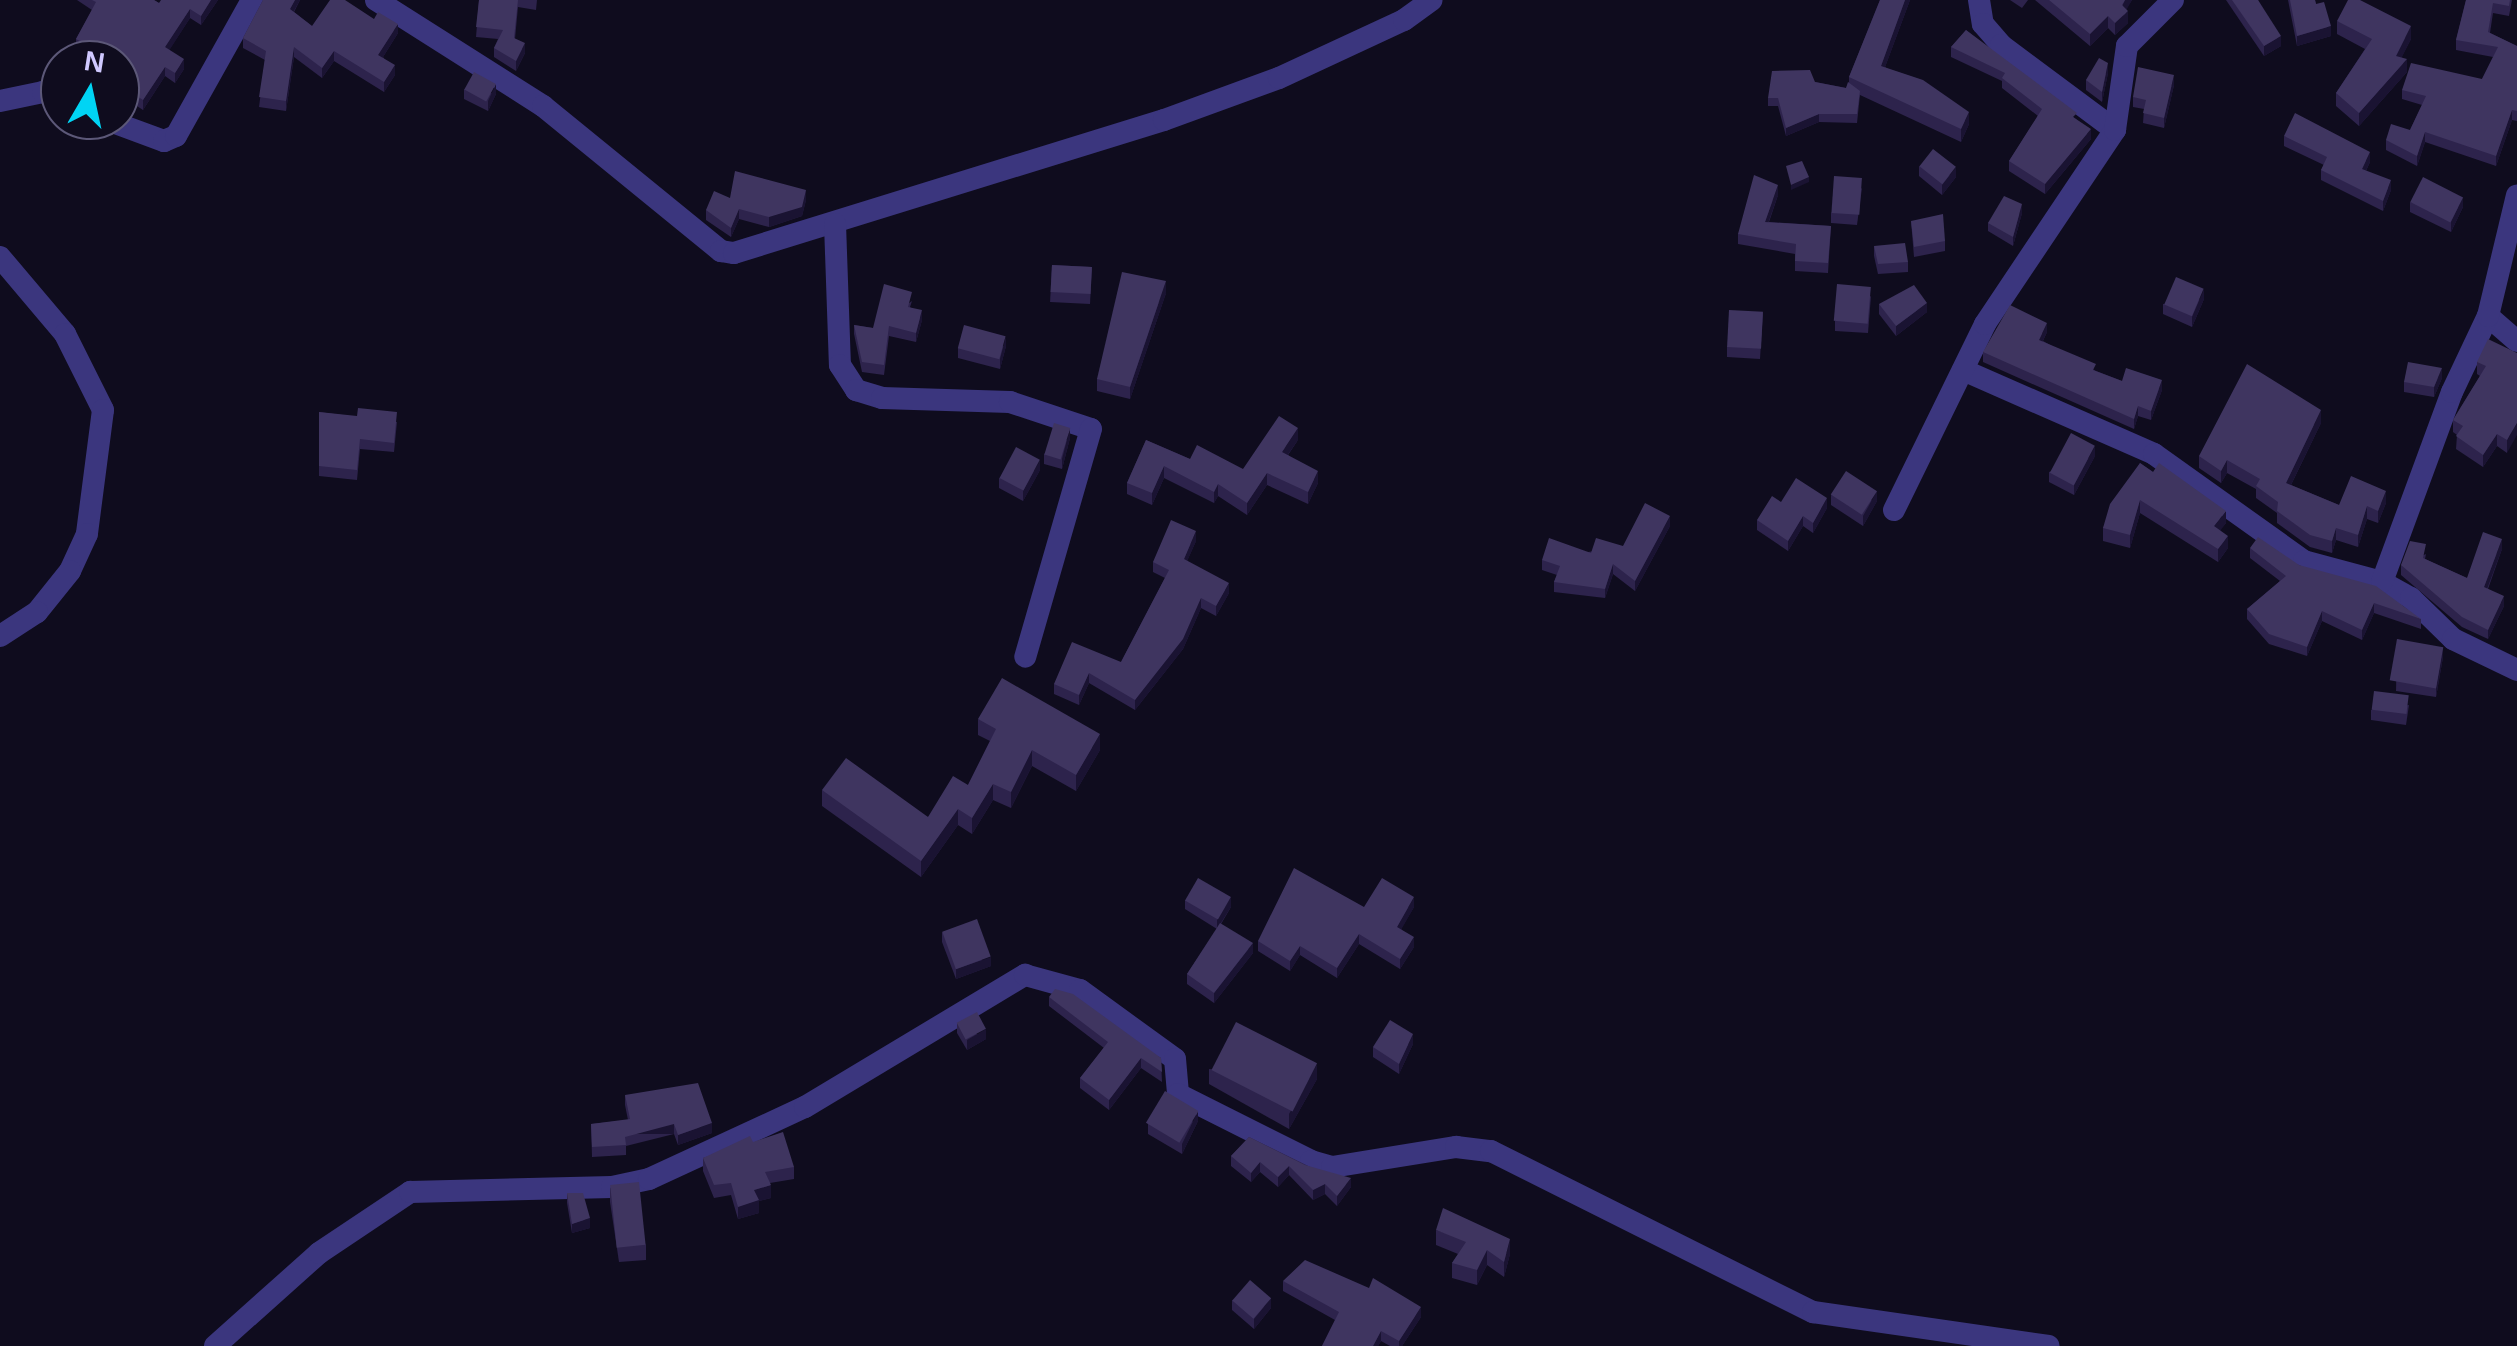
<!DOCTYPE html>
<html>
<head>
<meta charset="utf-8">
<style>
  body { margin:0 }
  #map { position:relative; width:2517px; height:1346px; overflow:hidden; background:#0f0c1e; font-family:Arial,sans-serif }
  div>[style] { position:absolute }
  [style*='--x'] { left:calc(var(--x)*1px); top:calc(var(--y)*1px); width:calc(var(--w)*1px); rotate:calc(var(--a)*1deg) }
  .minor>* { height:22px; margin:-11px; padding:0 11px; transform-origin:11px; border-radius:11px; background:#3b367e }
  .wall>* { inset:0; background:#2d234c; transform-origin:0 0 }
  .shaded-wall>* { inset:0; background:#1a1332; transform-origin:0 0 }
  .building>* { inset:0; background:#3f3560; transform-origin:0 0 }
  span { translate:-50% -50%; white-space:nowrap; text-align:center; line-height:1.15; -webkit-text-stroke:9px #0f0c1e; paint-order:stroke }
  .north { position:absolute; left:40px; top:40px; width:100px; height:100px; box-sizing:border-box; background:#0f0c1e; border:2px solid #5c5878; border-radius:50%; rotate:9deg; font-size:28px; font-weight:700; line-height:40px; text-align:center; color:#d0c9ff }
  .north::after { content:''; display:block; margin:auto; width:35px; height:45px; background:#00d4f4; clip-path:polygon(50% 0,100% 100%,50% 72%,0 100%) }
</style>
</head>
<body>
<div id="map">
  <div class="minor">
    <i style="--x:376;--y:0;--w:198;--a:32.4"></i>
    <i style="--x:543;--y:106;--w:230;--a:39.2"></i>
    <i style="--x:721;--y:251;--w:13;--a:9"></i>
    <i style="--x:734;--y:253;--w:450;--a:-17.2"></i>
    <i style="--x:1164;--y:120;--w:122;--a:-20.1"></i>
    <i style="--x:1279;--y:78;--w:138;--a:-24.9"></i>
    <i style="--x:1404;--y:20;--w:34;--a:-36"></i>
    <i style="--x:1979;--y:0;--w:24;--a:81"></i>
    <i style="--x:1983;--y:24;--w:28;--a:49"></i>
    <i style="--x:2001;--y:45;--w:142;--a:36.7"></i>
    <i style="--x:0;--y:101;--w:44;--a:-11.8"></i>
    <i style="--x:43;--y:92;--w:18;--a:22"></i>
    <i style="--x:107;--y:120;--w:61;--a:20.2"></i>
    <i style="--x:164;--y:141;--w:13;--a:-23"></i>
    <i style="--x:176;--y:136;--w:156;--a:-60.8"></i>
    <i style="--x:835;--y:224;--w:141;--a:88"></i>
    <i style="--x:840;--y:365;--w:30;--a:57"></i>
    <i style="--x:856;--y:390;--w:27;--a:17"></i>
    <i style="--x:882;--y:398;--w:128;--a:1.8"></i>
    <i style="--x:1010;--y:402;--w:85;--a:18.4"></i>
    <i style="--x:1091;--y:429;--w:237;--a:106.1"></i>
    <i style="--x:0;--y:257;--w:101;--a:49.8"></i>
    <i style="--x:65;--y:334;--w:85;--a:63.4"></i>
    <i style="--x:103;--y:410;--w:125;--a:97.4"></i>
    <i style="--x:87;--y:534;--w:41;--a:114.7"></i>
    <i style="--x:70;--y:571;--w:53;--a:128.8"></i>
    <i style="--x:37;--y:612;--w:44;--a:147"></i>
    <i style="--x:2488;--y:316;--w:38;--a:41"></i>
    <i style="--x:1963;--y:370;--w:209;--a:23.7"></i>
    <i style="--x:2154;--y:454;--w:184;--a:35.5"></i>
    <i style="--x:2304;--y:561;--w:81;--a:15.1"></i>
    <i style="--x:2382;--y:582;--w:33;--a:29"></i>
    <i style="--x:2411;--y:598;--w:59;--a:44.3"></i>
    <i style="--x:2453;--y:639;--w:71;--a:25.8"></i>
    <i style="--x:1894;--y:510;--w:207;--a:-63.9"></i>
    <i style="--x:1985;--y:324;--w:234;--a:-56.2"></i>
    <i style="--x:2115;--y:130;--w:85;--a:-81.9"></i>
    <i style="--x:2127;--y:46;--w:65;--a:-45"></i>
    <i style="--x:2382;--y:582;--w:202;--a:-69.8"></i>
    <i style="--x:2452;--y:392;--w:84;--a:-64.7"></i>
    <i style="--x:2488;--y:316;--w:124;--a:-76.5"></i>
    <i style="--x:215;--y:1346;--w:140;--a:-41.8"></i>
    <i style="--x:319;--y:1253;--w:110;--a:-33.8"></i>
    <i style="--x:410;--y:1192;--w:202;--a:-1.4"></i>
    <i style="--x:612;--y:1187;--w:38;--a:-12"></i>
    <i style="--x:649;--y:1179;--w:172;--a:-24.8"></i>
    <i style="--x:805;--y:1107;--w:257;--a:-31"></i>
    <i style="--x:1025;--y:975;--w:57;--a:15.3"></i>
    <i style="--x:1080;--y:990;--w:117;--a:36"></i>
    <i style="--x:1175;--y:1059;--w:35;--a:85"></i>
    <i style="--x:1178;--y:1094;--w:149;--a:26.7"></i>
    <i style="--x:1311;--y:1161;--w:22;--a:16"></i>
    <i style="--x:1332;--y:1167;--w:126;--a:-9.2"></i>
    <i style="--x:1456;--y:1147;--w:35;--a:7"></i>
    <i style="--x:1491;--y:1151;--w:360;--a:26.6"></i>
    <i style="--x:1813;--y:1312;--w:238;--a:8.2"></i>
  </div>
  <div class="wall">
    <i style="clip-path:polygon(77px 0,154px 0,159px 3px,218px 0,201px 25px,190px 18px,169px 50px,184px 69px,175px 83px,165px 76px,143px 110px,120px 95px,120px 60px,96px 60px,76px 49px,76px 39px,92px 10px)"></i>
    <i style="clip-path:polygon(263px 0,300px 0,294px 12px,312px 26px,374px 19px,398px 33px,383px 57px,395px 75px,384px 92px,334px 61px,322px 78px,294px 57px,286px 111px,259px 107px,265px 60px,243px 48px,243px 38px)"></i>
    <i style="clip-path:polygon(479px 0,537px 0,536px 10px,518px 7px,515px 39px,525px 53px,516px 71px,494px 57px,494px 48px,498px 39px,476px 37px)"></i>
    <i style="clip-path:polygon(1880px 0,1910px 0,1885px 67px,1969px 124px,1961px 142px,1860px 95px,1857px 123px,1819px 122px,1786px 136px,1778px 106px,1768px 106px,1768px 98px,1815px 82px,1846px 88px,1849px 82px,1849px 77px)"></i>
    <i style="clip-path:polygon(2010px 0,2028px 0,2022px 8px)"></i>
    <i style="clip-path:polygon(2035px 0,2132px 0,2126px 9px,2128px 23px,2115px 35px,2108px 28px,2090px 46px)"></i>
    <i style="clip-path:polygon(2226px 0,2258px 0,2281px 46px,2264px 56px)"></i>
    <i style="clip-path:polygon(2288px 0,2315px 0,2316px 4px,2331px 36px,2297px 46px)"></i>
    <i style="clip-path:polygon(2466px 0,2512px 0,2509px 16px,2493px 13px,2490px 33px,2517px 46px,2517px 121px,2512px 120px,2496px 166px,2425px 142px,2417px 166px,2386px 150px,2386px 140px,2410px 130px,2422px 105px,2402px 99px,2402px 90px,2482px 79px,2493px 57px,2456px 50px,2456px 40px)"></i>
    <i style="clip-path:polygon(2337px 21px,2411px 39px,2401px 58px,2407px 72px,2359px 126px,2336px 106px,2336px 93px,2365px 49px,2337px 34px)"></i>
    <i style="clip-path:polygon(1966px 30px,2077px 120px,2091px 139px,2045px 194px,2009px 171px,2009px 161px,2038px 116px,2002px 88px,2002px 81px,1951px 57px,1951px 47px)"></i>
    <i style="clip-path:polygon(2108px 73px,2102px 102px,2086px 90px,2086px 80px)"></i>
    <i style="clip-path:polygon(2174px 85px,2164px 128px,2143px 123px,2144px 109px,2133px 107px,2133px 97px)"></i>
    <i style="clip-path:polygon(464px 89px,496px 94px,488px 111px,464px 99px)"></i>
    <i style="clip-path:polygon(2284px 136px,2370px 162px,2366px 171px,2391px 190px,2383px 211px,2321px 180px,2321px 170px,2324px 165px,2284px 146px)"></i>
    <i style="clip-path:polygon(1919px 166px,1956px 177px,1942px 195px,1919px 176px)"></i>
    <i style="clip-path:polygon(1862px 188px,1857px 225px,1831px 223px,1831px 213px)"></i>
    <i style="clip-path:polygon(1778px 195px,1769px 222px,1831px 226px,1828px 273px,1795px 271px,1795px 254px,1738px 244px,1738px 234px)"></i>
    <i style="clip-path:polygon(730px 198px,806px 200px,802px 216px,769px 227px,739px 219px,731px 237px,706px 220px,706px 210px)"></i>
    <i style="clip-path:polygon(2410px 202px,2463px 207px,2451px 232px,2410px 212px)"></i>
    <i style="clip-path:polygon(2022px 213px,2013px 246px,1988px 231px,1988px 223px)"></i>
    <i style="clip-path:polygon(1911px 221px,1945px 241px,1945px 251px,1914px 257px)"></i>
    <i style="clip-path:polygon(1874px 246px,1908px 262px,1908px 272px,1878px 274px,1874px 256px)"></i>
    <i style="left:1052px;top:265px;width:40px;height:37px;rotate:3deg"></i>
    <i style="clip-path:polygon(1166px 293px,1130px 399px,1097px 391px,1097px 379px)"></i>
    <i style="clip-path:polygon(1871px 296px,1868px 333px,1835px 331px,1835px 321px)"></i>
    <i style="clip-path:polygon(2204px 299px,2192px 327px,2163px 314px,2163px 304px)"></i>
    <i style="clip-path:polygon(912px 301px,910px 307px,922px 320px,916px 342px,889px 336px,884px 375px,862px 372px,854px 334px,854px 325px,873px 328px)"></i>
    <i style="clip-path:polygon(1879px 304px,1927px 312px,1896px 336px,1879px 314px)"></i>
    <i style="clip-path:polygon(1763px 312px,1760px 359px,1727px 357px,1727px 347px)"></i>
    <i style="clip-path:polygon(2047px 332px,2043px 341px,2096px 371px,2122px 381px,2162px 390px,2151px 420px,2138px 416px,2134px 429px,1983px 362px,1983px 352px)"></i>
    <i style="clip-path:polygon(1006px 346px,1000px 369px,958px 358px,958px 348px)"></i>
    <i style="clip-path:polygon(2517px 353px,2507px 453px,2497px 446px,2483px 467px,2456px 449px,2457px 435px,2453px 432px,2453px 420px,2480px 376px,2477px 374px,2477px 362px)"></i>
    <i style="clip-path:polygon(2442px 378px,2434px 397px,2404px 392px,2404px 382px)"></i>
    <i style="clip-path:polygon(319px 412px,397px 422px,394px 452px,360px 449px,357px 480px,319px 476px)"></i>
    <i style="clip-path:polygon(2321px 423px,2291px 485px,2339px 505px,2386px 503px,2378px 523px,2367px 519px,2358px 547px,2336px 540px,2332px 553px,2310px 547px,2277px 523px,2277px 513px,2256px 498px,2256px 489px,2227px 473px,2221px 483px,2199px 468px,2199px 456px)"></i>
    <i style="clip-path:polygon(1070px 438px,1062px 469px,1044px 464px,1044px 454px)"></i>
    <i style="clip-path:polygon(1146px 440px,1190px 459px,1243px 469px,1298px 440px,1288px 455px,1318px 483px,1308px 504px,1267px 485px,1247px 515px,1218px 496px,1214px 503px,1164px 478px,1152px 505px,1127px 494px,1127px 483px)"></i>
    <i style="clip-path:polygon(2095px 456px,2074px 495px,2049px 482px,2049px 472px)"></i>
    <i style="clip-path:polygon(2140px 463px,2226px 523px,2220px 530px,2228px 548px,2218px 562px,2140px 513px,2130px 548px,2103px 541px,2103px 528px)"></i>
    <i style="clip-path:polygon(1040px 470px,1023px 501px,999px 488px,999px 478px)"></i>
    <i style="clip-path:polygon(1831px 495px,1877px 501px,1863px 526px,1831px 505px)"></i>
    <i style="clip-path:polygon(1827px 508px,1813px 533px,1803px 526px,1788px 551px,1757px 530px,1757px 520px)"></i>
    <i style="clip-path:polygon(1670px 526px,1635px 591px,1613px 574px,1605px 598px,1554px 592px,1554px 582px,1557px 575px,1542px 570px,1542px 560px,1623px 546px)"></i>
    <i style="clip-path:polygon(1196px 541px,1187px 561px,1229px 593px,1216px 616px,1201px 608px,1183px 649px,1135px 710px,1089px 683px,1079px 705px,1054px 694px,1054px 684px,1121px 662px,1165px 578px,1153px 572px,1153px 562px)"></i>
    <i style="clip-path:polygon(2250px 548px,2299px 565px,2421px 619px,2421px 629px,2374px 613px,2362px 640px,2322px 621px,2307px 656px,2269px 644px,2247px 619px,2247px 609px,2280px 581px,2250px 558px)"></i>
    <i style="clip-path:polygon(2502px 549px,2488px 589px,2504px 606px,2488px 639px,2462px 627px,2401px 575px,2401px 565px,2426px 554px,2425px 559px,2467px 578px)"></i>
    <i style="clip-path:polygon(2397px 639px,2443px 657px,2436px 697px,2396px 691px)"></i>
    <i style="clip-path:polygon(2409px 705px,2406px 725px,2371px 720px,2371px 710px)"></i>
    <i style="clip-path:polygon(978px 719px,1100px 750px,1076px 791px,1032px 766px,1011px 808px,993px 800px,972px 834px,958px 825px,921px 877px,822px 806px,822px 790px,928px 817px,968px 785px,990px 741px,978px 735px)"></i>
    <i style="clip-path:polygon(1185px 900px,1231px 907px,1221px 924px,1253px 953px,1214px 1003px,1187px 984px,1187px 974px,1217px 929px,1185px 909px)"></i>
    <i style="clip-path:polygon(1364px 907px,1414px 907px,1401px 929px,1414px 947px,1400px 969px,1359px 944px,1337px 978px,1300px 955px,1290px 971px,1258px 951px,1258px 941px)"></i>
    <i style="clip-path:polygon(942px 932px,991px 966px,956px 979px,942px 942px)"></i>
    <i style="clip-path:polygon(1049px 997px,1161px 1058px,1162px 1082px,1141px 1068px,1109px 1110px,1080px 1088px,1080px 1078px,1104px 1048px,1049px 1006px)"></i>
    <i style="clip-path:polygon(957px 1023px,986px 1039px,967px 1050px,957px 1033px)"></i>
    <i style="clip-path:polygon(1413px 1044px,1399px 1074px,1373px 1057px,1373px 1047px)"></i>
    <i style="clip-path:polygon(1209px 1069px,1317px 1079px,1289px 1129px,1209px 1084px)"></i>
    <i style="clip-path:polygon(625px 1095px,712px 1133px,678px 1145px,674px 1134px,626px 1146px,626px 1155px,592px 1157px,591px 1124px,628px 1120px,625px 1105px)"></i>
    <i style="clip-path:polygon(1198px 1121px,1182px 1154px,1148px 1134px,1148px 1124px)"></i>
    <i style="clip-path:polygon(1249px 1137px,1351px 1187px,1337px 1206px,1325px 1194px,1313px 1200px,1289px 1175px,1278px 1187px,1260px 1172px,1251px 1182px,1231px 1166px,1231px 1156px)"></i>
    <i style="clip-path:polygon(753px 1142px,794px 1167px,794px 1179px,770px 1183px,771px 1198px,759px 1201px,759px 1213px,738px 1219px,731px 1195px,714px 1198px,703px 1171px,703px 1158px)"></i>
    <i style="clip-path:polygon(610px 1187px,646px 1245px,646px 1260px,619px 1262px,610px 1202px)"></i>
    <i style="clip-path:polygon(567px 1193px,590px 1228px,572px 1233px,567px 1203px)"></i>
    <i style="clip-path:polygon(1436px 1230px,1510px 1254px,1504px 1277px,1487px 1265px,1477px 1285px,1452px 1278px,1452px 1263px,1458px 1254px,1436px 1245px)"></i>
    <i style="clip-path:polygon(1283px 1281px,1421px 1317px,1402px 1346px,1390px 1346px,1381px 1341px,1378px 1346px,1322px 1346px,1335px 1320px,1283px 1291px)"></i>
    <i style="clip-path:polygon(1232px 1300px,1271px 1308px,1254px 1329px,1232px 1310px)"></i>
  </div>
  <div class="shaded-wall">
    <i style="clip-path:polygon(211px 0,218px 0,201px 25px,201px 16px)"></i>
    <i style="clip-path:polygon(295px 0,300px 0,290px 18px,290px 9px)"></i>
    <i style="clip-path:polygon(1905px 0,1910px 0,1881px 78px,1881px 66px)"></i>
    <i style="clip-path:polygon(2125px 0,2132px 0,2123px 16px,2128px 11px,2128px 23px,2115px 35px,2115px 23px)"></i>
    <i style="clip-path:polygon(190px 9px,190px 18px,165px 57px,165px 47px)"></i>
    <i style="clip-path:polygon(2108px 16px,2108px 28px,2090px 46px,2090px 34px)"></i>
    <i style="clip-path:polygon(398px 24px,398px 33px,378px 65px,378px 55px)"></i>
    <i style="clip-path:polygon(2331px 26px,2331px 36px,2297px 46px,2297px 36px)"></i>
    <i style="clip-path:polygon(2411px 26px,2411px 39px,2396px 69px,2396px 56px)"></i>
    <i style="clip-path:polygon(2281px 36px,2281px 46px,2264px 56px,2264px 46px)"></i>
    <i style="clip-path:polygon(525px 43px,525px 53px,516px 71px,516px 61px)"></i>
    <i style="clip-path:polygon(294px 47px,294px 57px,286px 111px,286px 101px)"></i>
    <i style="clip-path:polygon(334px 51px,334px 61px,322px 78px,322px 68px)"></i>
    <i style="clip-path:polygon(184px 59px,184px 69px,175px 83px,175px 73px)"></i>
    <i style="clip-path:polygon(2407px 59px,2407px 72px,2359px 126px,2359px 113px)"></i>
    <i style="clip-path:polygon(2108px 63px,2108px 73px,2102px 102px,2102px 92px)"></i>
    <i style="clip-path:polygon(395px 65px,395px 75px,384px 92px,384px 82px)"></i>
    <i style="clip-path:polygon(165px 67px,165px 76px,143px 110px,143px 100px)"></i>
    <i style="clip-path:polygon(2174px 75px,2174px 85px,2164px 128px,2164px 118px)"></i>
    <i style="clip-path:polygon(496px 84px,496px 94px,488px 111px,488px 101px)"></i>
    <i style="clip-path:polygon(2512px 110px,2512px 120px,2496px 166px,2496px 156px)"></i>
    <i style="clip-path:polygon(1969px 112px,1969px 124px,1961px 142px,1961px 129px)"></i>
    <i style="clip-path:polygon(1819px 114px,1819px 122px,1786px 136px,1786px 128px)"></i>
    <i style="clip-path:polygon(2091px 129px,2091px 139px,2045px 194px,2045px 184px)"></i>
    <i style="clip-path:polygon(2425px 132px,2425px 142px,2417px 166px,2417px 156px)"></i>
    <i style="clip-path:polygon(2370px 152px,2370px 162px,2362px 179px,2362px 169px)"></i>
    <i style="clip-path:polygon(1956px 167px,1956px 177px,1942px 195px,1942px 185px)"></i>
    <i style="clip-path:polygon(1809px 177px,1809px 182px,1791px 190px,1791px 185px)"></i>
    <i style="clip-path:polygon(2391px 180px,2391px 190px,2383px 211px,2383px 201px)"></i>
    <i style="clip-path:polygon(1778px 185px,1778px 195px,1765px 232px,1765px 222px)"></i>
    <i style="clip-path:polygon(806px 190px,806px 200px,802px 216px,769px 227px,769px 217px)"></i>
    <i style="clip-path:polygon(2463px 197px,2463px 207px,2451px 232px,2451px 222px)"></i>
    <i style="clip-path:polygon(2022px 204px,2022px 213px,2013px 246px,2013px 237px)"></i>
    <i style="clip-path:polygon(739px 209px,739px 219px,731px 237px,731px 228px)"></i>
    <i style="clip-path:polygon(1166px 281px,1166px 293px,1130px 399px,1130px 387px)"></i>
    <i style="clip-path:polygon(2204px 289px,2204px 299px,2192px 327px,2192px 317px)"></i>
    <i style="clip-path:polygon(1927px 303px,1927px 312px,1896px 336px,1896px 326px)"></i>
    <i style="clip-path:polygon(922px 310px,922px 320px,916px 342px,916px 333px)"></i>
    <i style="clip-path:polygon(2047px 323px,2047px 332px,2039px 349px,2039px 340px)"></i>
    <i style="clip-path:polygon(1006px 336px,1006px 346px,1000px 369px,1000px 359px)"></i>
    <i style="clip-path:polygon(2442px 368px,2442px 378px,2434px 397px,2434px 387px)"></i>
    <i style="clip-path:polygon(2162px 380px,2162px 390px,2151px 420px,2151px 411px)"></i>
    <i style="clip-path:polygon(2138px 406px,2138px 416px,2134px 429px,2134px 419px)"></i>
    <i style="clip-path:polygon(2321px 410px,2321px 423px,2286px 495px,2286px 483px)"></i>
    <i style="clip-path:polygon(2517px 423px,2517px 435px,2507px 453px,2507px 440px)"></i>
    <i style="clip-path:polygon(1070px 428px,1070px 438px,1062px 469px,1062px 459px)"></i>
    <i style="clip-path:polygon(1298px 428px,1298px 440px,1282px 463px,1282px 452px)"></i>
    <i style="clip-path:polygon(2497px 434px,2497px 446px,2483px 467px,2483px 455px)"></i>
    <i style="clip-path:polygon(2095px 446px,2095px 456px,2074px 495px,2074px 485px)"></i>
    <i style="clip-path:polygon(1040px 460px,1040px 470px,1023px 501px,1023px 491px)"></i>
    <i style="clip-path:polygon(2227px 460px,2227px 473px,2221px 483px,2221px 471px)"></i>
    <i style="clip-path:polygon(1164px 466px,1164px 478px,1152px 505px,1152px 493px)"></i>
    <i style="clip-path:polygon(1318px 471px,1318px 483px,1308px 504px,1308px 492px)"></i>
    <i style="clip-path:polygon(1267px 473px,1267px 485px,1247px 515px,1247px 503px)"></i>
    <i style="clip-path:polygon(1218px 484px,1218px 496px,1214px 503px,1214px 492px)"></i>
    <i style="clip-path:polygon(1877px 491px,1877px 501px,1863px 526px,1863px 516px)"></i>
    <i style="clip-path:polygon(2386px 491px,2386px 503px,2378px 523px,2378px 511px)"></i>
    <i style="clip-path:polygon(1827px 498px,1827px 508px,1813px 533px,1813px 523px)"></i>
    <i style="clip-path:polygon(2140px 500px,2140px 513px,2130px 548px,2130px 535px)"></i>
    <i style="clip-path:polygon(2367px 506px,2367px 519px,2358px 547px,2358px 535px)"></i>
    <i style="clip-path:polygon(2226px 511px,2226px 523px,2214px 539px,2214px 526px)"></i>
    <i style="clip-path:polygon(1670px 516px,1670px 526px,1635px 591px,1635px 581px)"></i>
    <i style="clip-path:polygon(1803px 516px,1803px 526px,1788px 551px,1788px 541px)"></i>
    <i style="clip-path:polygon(2336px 528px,2336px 540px,2332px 553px,2332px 541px)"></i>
    <i style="clip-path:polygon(1196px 531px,1196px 541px,1184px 568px,1184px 559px)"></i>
    <i style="clip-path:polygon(2228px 536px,2228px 548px,2218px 562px,2218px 549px)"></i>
    <i style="clip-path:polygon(2502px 539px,2502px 549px,2484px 597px,2484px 587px)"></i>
    <i style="clip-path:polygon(1613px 564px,1613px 574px,1605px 598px,1605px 589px)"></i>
    <i style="clip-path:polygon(1229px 583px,1229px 593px,1216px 616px,1216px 606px)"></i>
    <i style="clip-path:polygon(2504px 596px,2504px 606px,2488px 639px,2488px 630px)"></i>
    <i style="clip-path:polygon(1201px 598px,1201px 608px,1183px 649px,1135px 710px,1135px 700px)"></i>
    <i style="clip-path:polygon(2374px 603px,2374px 613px,2362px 640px,2362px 630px)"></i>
    <i style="clip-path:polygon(2322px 611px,2322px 621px,2307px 656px,2307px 647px)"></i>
    <i style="clip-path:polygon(2443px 647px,2443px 657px,2436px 697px,2436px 688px)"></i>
    <i style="clip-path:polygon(1089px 673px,1089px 683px,1079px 705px,1079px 695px)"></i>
    <i style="clip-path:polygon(1100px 734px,1100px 750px,1076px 791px,1076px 775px)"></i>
    <i style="clip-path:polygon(1032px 750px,1032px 766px,1011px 808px,1011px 792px)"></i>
    <i style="clip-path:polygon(993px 784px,993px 800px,972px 834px,972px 818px)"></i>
    <i style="clip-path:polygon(958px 809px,958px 825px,921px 877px,921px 861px)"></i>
    <i style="clip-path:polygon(1231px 897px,1231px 907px,1217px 929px,1217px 919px)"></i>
    <i style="clip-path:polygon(1414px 897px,1414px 907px,1397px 937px,1397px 927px)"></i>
    <i style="clip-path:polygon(1359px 934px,1359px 944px,1337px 978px,1337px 968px)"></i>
    <i style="clip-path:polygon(1414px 937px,1414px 947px,1400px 969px,1400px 959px)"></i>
    <i style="clip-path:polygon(1253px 943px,1253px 953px,1214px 1003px,1214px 993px)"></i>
    <i style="clip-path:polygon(1300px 946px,1300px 955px,1290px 971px,1290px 961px)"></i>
    <i style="clip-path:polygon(991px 957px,991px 966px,956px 979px,956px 969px)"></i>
    <i style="clip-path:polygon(986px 1029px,986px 1039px,967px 1050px,967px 1040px)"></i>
    <i style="clip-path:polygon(1413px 1034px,1413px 1044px,1399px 1074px,1399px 1064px)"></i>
    <i style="clip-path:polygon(1141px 1058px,1141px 1068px,1109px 1110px,1109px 1100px)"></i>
    <i style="clip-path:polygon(1317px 1064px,1317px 1079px,1289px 1129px,1289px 1114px)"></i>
    <i style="clip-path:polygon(1198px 1111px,1198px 1121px,1182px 1154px,1182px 1144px)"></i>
    <i style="clip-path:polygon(712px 1123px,712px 1133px,678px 1145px,678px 1135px)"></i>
    <i style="left:674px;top:1124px;width:10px;height:51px;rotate:90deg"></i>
    <i style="clip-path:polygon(1260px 1162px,1260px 1172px,1251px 1182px,1251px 1173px)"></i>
    <i style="clip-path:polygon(1289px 1166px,1289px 1175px,1278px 1187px,1278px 1177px)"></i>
    <i style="clip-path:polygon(1351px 1178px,1351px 1187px,1337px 1206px,1337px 1196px)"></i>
    <i style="clip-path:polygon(1325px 1184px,1325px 1194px,1313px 1200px,1313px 1190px)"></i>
    <i style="clip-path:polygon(771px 1185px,771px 1198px,759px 1201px,759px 1213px,738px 1219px,738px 1207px,754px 1190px)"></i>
    <i style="clip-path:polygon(590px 1218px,590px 1228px,572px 1233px,572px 1224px)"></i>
    <i style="clip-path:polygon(1510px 1239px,1510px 1254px,1504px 1277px,1504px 1262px)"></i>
    <i style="clip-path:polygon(1487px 1250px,1487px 1265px,1477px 1285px,1477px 1270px)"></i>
    <i style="clip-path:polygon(1271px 1298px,1271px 1308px,1254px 1329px,1254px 1319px)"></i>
    <i style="clip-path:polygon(1421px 1307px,1421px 1317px,1402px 1346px,1399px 1346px,1399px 1341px)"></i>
    <i style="clip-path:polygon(1381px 1331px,1381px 1341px,1378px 1346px,1373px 1346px)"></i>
  </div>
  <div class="building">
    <i style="clip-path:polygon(92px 0,154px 0,159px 3px,161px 0,211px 0,201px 16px,190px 9px,165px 47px,184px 59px,175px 73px,165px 67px,143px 100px,120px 85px,120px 66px,122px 63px,120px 60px,115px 60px,76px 39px,96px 2px)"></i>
    <i style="clip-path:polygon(263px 0,295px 0,290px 9px,312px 26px,330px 0,345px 0,374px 19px,378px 12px,398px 24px,378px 55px,395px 65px,384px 82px,334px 51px,322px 68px,294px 47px,286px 101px,259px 97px,266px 51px,243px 38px)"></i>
    <i style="clip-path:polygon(479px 0,518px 0,514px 38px,525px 43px,516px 61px,494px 48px,503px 30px,476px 27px)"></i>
    <i style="clip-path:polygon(1880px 0,1905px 0,1881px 66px,1923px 80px,1969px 112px,1961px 129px,1849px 77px)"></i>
    <i style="clip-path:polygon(2049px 0,2125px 0,2122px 5px,2128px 11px,2115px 23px,2108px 16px,2090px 34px)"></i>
    <i style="clip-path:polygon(2232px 0,2258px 0,2281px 36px,2264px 46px)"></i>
    <i style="clip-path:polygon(2290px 0,2315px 0,2316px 4px,2324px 2px,2331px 26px,2297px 36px)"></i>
    <i style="clip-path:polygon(2348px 0,2360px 0,2411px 26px,2396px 56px,2407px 59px,2359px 113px,2336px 93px,2372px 39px,2337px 21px)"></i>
    <i style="clip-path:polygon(2466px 0,2510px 0,2509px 6px,2493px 3px,2488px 32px,2517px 46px,2517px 111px,2512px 110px,2496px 156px,2425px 132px,2417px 156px,2386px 140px,2391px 124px,2410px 130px,2426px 96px,2402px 90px,2411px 63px,2482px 79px,2498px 47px,2456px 40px)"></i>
    <i style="clip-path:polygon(1966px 30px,2077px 113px,2073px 117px,2091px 129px,2045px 184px,2009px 161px,2042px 109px,2002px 78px,2005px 73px,1951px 47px)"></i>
    <i style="clip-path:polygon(2099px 58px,2108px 63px,2102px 92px,2086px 80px)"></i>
    <i style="clip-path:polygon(2138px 67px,2174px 75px,2164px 118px,2143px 113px,2146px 100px,2133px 97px)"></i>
    <i style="clip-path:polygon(1810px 70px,1815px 82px,1846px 88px,1848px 82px,1860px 91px,1857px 114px,1819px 114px,1786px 128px,1778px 98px,1768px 98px,1772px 71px)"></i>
    <i style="left:474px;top:72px;width:25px;height:20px;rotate:29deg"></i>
    <i style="clip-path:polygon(2295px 113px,2370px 152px,2362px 169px,2391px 180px,2383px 201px,2321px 170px,2327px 157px,2284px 136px)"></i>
    <i style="left:1933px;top:149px;width:29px;height:22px;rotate:38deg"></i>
    <i style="clip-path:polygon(1802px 161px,1809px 177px,1791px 185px,1786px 166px)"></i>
    <i style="clip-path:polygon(735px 171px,806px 190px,802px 207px,769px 217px,739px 209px,731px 228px,706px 210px,714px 191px,730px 198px)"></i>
    <i style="clip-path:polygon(1754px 175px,1778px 185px,1765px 222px,1831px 226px,1828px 263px,1795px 261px,1796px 244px,1738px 234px)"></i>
    <i style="left:1834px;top:176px;width:28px;height:37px;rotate:4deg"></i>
    <i style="left:2423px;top:177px;width:45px;height:28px;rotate:27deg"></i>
    <i style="clip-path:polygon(2004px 196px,2022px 204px,2013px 237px,1988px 223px)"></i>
    <i style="clip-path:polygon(1943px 214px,1945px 241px,1914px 247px,1911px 221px)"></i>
    <i style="clip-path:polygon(1905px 243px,1908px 262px,1878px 264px,1874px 246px)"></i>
    <i style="left:1052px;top:265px;width:40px;height:27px;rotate:3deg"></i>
    <i style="clip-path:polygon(1122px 272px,1166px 281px,1130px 387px,1097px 379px)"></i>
    <i style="left:2176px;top:277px;width:30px;height:30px;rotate:23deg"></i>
    <i style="clip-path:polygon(884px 284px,912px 292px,908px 307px,922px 310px,916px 333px,889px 326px,884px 365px,862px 362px,854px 325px,873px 328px)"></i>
    <i style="left:1837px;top:284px;width:34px;height:37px;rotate:5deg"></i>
    <i style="clip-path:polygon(1914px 285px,1927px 303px,1896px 326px,1879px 304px)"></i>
    <i style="clip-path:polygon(2010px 305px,2047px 323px,2039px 340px,2096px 364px,2093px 370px,2122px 381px,2126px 368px,2162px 380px,2151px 411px,2138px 406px,2134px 419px,1983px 352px)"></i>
    <i style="left:1729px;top:310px;width:34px;height:37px;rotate:3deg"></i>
    <i style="left:964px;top:325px;width:43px;height:24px;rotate:15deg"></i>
    <i style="clip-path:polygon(2488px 339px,2517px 353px,2517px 423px,2507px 440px,2497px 434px,2483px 455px,2456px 436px,2463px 426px,2453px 420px,2486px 366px,2477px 362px)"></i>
    <i style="clip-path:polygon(2408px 362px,2442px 368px,2434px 387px,2404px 382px)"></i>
    <i style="clip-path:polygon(2247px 364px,2321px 410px,2286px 483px,2339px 505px,2351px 476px,2386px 491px,2378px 511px,2367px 506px,2358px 535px,2336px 528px,2332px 541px,2310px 535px,2277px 511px,2278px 502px,2256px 486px,2260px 479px,2227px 460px,2221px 471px,2199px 456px)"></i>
    <i style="clip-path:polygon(358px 408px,397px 412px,394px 443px,360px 439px,357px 470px,319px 466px,319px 412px,357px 416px)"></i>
    <i style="clip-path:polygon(1279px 416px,1298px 428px,1282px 452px,1318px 471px,1308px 492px,1267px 473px,1247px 503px,1218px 484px,1214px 492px,1164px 466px,1152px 493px,1127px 483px,1146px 440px,1190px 459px,1197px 445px,1243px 469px)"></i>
    <i style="left:1054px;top:423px;width:17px;height:33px;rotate:17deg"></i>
    <i style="left:2071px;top:433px;width:27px;height:45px;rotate:28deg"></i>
    <i style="left:1016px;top:447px;width:27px;height:35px;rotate:28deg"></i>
    <i style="clip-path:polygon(2140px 463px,2153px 472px,2159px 463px,2226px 511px,2214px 526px,2228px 536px,2218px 549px,2140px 500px,2130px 535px,2103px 528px,2110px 504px)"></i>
    <i style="left:1846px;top:471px;width:37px;height:28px;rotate:33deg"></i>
    <i style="clip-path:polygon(1796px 478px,1827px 498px,1813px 523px,1803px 516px,1788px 541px,1757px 520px,1772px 496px,1781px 502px)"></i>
    <i style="clip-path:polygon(1645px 503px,1670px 516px,1635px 581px,1613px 564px,1605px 589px,1554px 582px,1560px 566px,1542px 560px,1549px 538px,1591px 553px,1596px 538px,1623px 546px)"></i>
    <i style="clip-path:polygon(1171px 520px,1196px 531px,1184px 559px,1229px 583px,1216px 606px,1201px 598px,1183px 639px,1135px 700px,1089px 673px,1079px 695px,1054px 684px,1072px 642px,1121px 662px,1169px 570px,1153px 562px)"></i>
    <i style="clip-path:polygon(2483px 532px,2502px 539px,2484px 587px,2504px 596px,2488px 630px,2462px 617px,2401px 565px,2410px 541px,2426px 544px,2423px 558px,2467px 578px)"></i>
    <i style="clip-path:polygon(2258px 537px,2299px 565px,2376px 586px,2421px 619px,2374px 603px,2362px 630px,2322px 611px,2307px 647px,2269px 634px,2247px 609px,2286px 576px,2250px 548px)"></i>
    <i style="left:2397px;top:639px;width:47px;height:42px;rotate:10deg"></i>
    <i style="clip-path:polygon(1002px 678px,1100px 734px,1076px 775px,1032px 750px,1011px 792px,993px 784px,972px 818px,958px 809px,921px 861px,822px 790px,846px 758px,928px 817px,953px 776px,968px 785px,996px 729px,978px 719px)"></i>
    <i style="left:2374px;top:691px;width:35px;height:19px;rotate:7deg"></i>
    <i style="clip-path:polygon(1294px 868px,1364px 907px,1382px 878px,1414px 897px,1397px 927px,1414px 937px,1400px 959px,1359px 934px,1337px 968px,1300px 946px,1290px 961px,1258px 941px)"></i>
    <i style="left:1198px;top:878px;width:38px;height:26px;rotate:30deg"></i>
    <i style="left:977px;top:919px;width:40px;height:37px;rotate:70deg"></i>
    <i style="clip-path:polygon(1220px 923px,1253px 943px,1214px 993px,1187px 974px)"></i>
    <i style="clip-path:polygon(1055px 989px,1073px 994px,1161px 1058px,1162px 1072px,1141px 1058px,1109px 1100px,1080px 1078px,1108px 1042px,1049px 997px)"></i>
    <i style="left:977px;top:1012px;width:19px;height:23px;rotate:62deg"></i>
    <i style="clip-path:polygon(1390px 1020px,1413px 1034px,1399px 1064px,1373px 1047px)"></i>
    <i style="left:1236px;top:1022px;width:91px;height:54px;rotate:27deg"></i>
    <i style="clip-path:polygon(698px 1083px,712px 1123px,678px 1135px,674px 1124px,625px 1137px,626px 1145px,592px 1147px,591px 1124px,630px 1119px,625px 1095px)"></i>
    <i style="left:1165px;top:1091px;width:39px;height:37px;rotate:31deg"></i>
    <i style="clip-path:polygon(783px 1132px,794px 1167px,765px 1172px,771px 1185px,754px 1190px,759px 1200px,738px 1207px,731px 1183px,714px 1185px,703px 1158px,750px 1136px,753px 1142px)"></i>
    <i style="clip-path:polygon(1249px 1137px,1305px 1165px,1351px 1178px,1337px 1196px,1325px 1184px,1313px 1190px,1289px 1166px,1278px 1177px,1260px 1162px,1251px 1173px,1231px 1156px)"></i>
    <i style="left:639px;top:1182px;width:63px;height:29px;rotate:84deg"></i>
    <i style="clip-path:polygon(567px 1193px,583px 1193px,590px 1218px,572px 1224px)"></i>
    <i style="clip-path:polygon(1443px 1208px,1510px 1239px,1504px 1262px,1487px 1250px,1477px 1270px,1452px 1263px,1466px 1242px,1436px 1230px)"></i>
    <i style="clip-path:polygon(1305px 1260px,1369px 1288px,1373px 1278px,1421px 1307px,1399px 1341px,1381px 1331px,1373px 1346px,1322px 1346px,1339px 1312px,1283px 1281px)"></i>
    <i style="left:1250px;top:1280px;width:28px;height:27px;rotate:41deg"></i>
  </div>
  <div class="north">N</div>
</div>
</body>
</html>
